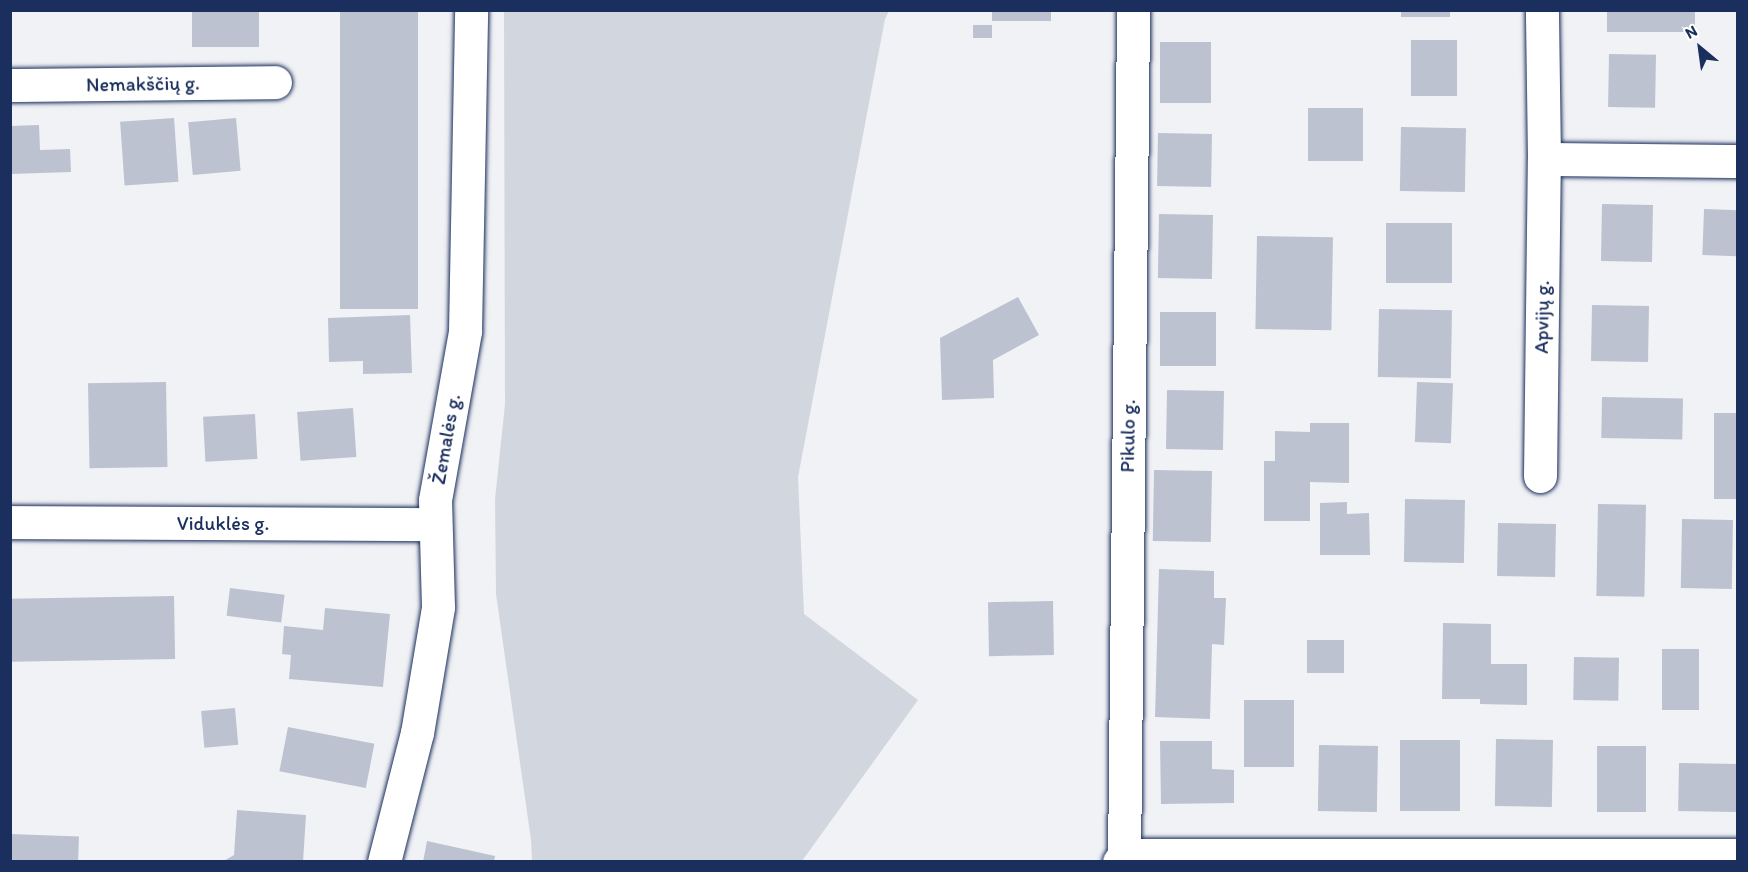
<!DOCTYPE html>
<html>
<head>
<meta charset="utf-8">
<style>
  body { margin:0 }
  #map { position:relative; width:1748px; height:872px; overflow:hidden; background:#f1f2f5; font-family:Itim,sans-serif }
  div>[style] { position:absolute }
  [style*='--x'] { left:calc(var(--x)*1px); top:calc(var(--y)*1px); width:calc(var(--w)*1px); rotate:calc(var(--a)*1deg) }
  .green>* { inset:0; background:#d2d6df }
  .building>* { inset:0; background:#bcc2d0; transform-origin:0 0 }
  .roads { filter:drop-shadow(0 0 2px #1b2f5e) drop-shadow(0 0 2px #1b2f5e) }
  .minor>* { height:33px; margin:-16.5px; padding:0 16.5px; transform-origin:16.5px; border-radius:16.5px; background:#fff }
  span { translate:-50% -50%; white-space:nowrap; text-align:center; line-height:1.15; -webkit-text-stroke:4.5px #fff; paint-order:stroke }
  .street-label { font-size:20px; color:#1b2f5e }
  .frame { position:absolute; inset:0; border:12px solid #1b2f5e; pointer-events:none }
  .north { position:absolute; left:1670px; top:18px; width:60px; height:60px; -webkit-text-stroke:4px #fff; paint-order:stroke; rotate:331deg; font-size:16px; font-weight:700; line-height:24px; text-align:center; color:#1b2f5e }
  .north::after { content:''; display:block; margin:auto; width:21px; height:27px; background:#1b2f5e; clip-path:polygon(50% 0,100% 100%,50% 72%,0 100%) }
</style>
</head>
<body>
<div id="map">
  <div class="green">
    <i style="clip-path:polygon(504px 11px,889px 11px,885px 19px,798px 477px,804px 614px,918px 700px,802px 861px,532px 861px,531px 840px,496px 594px,495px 499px,505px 404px)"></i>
  </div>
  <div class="building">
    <i style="left:192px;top:10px;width:67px;height:37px"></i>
    <i style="left:340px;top:10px;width:78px;height:299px"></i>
    <i style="left:992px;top:10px;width:59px;height:11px"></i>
    <i style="left:1401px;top:10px;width:49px;height:7px"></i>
    <i style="left:1607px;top:10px;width:88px;height:22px"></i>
    <i style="left:973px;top:25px;width:19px;height:13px"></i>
    <i style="left:1411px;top:40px;width:46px;height:56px"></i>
    <i style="left:1160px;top:42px;width:51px;height:61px"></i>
    <i style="left:1609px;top:54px;width:47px;height:53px;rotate:1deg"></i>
    <i style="left:1308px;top:108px;width:55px;height:53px"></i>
    <i style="left:174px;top:118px;width:64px;height:54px;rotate:86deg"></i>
    <i style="left:236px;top:118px;width:53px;height:48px;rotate:85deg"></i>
    <i style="clip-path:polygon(39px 125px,40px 150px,70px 149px,71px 172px,10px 174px,10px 126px)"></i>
    <i style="left:1401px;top:127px;width:65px;height:64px;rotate:1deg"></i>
    <i style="left:1158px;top:133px;width:54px;height:53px;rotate:1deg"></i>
    <i style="left:1602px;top:204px;width:51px;height:57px;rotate:1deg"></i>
    <i style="left:1704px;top:209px;width:34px;height:46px;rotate:2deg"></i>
    <i style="left:1159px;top:214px;width:54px;height:64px;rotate:1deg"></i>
    <i style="left:1386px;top:223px;width:66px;height:60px"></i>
    <i style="left:1257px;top:236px;width:76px;height:93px;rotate:1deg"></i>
    <i style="clip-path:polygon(1018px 297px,1039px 335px,993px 360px,994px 398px,942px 400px,940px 338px)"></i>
    <i style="left:1592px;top:305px;width:57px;height:56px;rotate:1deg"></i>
    <i style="left:1379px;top:309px;width:73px;height:68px;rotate:1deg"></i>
    <i style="left:1160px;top:312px;width:56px;height:54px"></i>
    <i style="clip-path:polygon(410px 315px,412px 373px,363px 374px,363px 361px,329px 362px,328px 318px)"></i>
    <i style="left:166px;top:382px;width:85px;height:78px;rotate:89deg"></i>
    <i style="left:1417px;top:382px;width:36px;height:60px;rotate:2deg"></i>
    <i style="left:1167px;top:390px;width:57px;height:59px;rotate:1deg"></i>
    <i style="left:1602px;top:397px;width:81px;height:41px;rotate:1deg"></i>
    <i style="left:353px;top:408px;width:49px;height:56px;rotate:86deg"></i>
    <i style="left:1714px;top:413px;width:24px;height:86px"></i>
    <i style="left:255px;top:414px;width:45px;height:52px;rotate:87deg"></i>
    <i style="clip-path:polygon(1310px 423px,1349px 423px,1349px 483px,1310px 482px,1310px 521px,1264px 521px,1264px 461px,1275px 461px,1275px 431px,1310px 432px)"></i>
    <i style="left:1154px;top:470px;width:58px;height:71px;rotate:1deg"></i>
    <i style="left:1405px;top:499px;width:60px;height:63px;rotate:1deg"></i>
    <i style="clip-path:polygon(1347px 502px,1347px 514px,1369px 513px,1370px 555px,1320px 555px,1320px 503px)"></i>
    <i style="left:1598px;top:504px;width:48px;height:92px;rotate:1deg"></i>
    <i style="left:1682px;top:519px;width:51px;height:69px;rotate:1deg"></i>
    <i style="left:1498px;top:523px;width:58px;height:53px;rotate:1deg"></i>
    <i style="clip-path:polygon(1159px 569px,1214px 571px,1214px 598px,1226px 598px,1224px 645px,1212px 644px,1210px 719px,1155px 717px)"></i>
    <i style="left:230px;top:588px;width:55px;height:28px;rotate:7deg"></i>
    <i style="left:174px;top:596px;width:63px;height:164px;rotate:89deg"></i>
    <i style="left:1053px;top:601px;width:54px;height:65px;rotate:89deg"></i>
    <i style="clip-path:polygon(325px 608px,390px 614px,383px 687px,289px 679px,291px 655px,282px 654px,284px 626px,323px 630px)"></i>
    <i style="clip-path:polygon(1443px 623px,1491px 624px,1491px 664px,1527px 664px,1527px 705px,1480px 704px,1480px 699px,1442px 699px)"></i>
    <i style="left:1307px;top:640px;width:37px;height:33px"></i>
    <i style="left:1662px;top:649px;width:37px;height:61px"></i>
    <i style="left:1574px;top:657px;width:45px;height:43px;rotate:1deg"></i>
    <i style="left:1244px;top:700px;width:50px;height:67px"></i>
    <i style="left:235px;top:708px;width:37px;height:34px;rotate:85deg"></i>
    <i style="left:288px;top:727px;width:88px;height:45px;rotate:11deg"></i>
    <i style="left:1496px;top:739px;width:57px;height:67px;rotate:1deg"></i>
    <i style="left:1400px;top:740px;width:60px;height:71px"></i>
    <i style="clip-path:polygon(1160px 741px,1212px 741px,1212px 769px,1234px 770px,1234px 803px,1161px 804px)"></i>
    <i style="left:1319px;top:745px;width:59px;height:66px;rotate:1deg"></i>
    <i style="left:1597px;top:746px;width:49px;height:66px"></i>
    <i style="left:1679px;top:763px;width:59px;height:48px;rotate:1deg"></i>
    <i style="clip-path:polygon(237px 810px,306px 815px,303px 862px,222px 862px,234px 855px)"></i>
    <i style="left:10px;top:834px;width:69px;height:28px;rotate:2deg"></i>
    <i style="clip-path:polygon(427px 841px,495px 856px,494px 862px,423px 862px)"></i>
  </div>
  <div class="roads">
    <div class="minor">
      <i style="--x:10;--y:85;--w:265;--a:-0.6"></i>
      <i style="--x:1544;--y:159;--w:194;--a:0.6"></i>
      <i style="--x:1540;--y:476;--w:317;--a:-89.3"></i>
      <i style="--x:1544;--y:159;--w:149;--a:-90.8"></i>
      <i style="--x:10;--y:522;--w:425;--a:0.3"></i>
      <i style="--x:384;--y:862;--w:133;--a:-75.7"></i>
      <i style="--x:417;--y:733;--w:128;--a:-80.5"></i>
      <i style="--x:438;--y:607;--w:107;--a:-91.6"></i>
      <i style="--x:435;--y:500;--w:172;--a:-79.9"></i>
      <i style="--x:465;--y:331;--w:321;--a:-88.9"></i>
      <i style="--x:1119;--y:862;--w:9;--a:-54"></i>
      <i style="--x:1124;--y:855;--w:614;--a:0"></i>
      <i style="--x:1124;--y:862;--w:852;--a:-89.39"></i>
    </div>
  </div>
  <div class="street-label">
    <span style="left:143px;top:84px;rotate:-1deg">Nemakščių g.</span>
    <span style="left:1542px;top:317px;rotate:-89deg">Apvijų g.</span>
    <span style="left:1128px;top:436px;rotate:-89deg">Pikulo g.</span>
    <span style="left:446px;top:439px;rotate:-80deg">Žemalės g.</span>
    <span style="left:223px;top:523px">Viduklės g.</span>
  </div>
  <div class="frame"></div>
  <div class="north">N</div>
</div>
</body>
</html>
